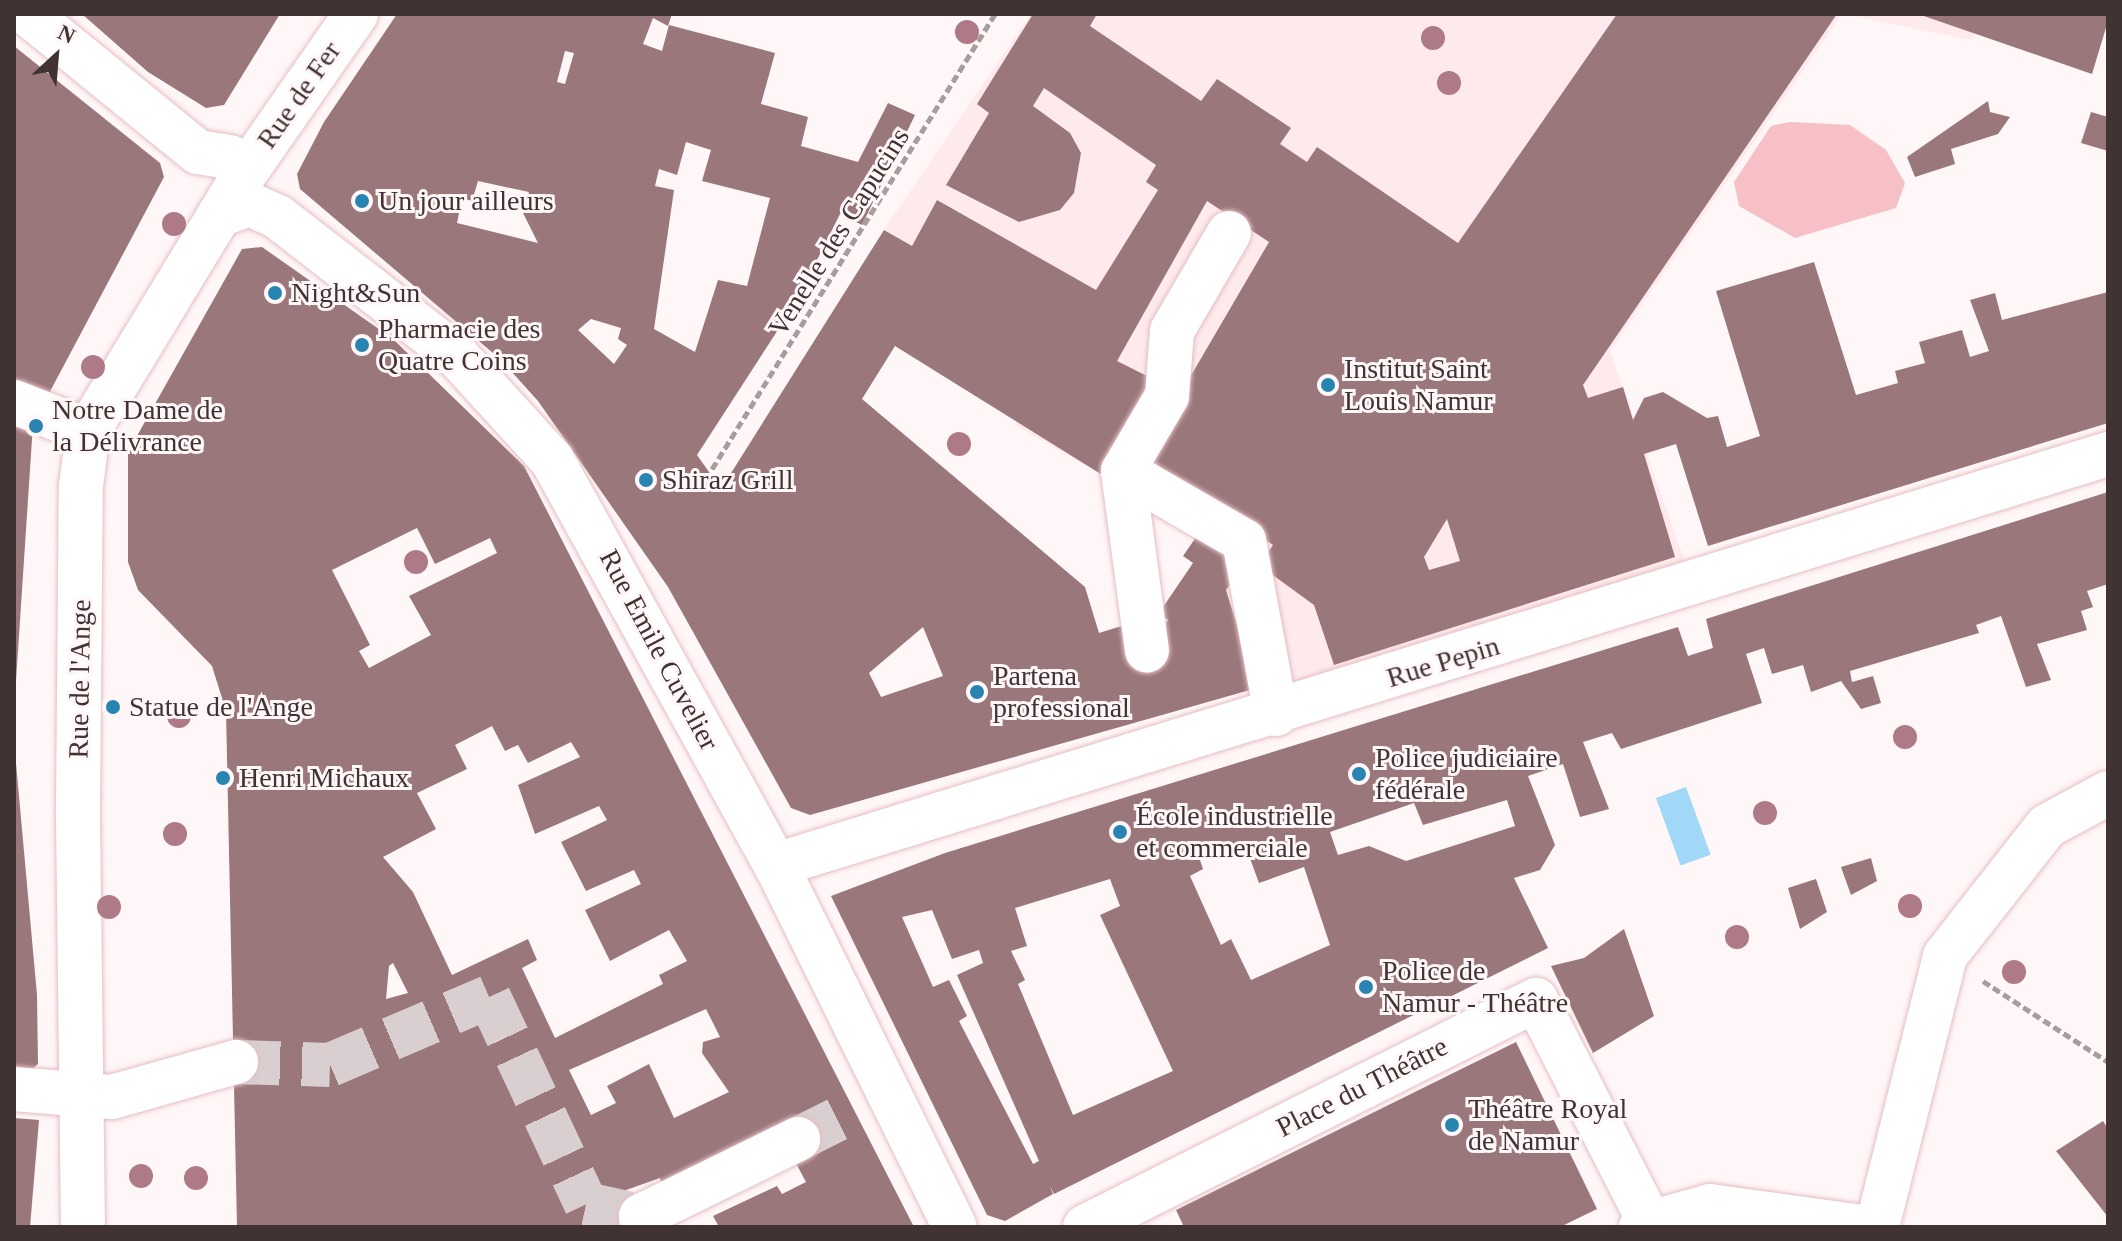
<!DOCTYPE html>
<html>
<head>
<meta charset="utf-8">
<style>
  body { margin:0 }
  #map { position:relative; width:2122px; height:1241px; overflow:hidden; background:#fff6f7; font-family:Georgia,serif }
  div>[style] { position:absolute }
  [style*='--x'] { left:calc(var(--x)*1px); top:calc(var(--y)*1px); width:calc(var(--w)*1px); rotate:calc(var(--a)*1deg) }
  .built>* { inset:0; background:#feeaec }
  .green>* { inset:0; background:#f7bfc6 }
  .water>* { inset:0; background:#a1d7f7; transform-origin:0 0 }
  .building>* { inset:0; background:#9a777b }
  .minor-tunnel>* { height:44px; margin-top:-22px; transform-origin:0; background:repeating-linear-gradient(90deg,#d9cfd0 0 44px,transparent 0 66px) }
  .path>* { height:5px; margin-top:-2.5px; transform-origin:0; background:repeating-linear-gradient(90deg,#a89c9d 0 8px,transparent 0 12px) }
  .roads { filter:drop-shadow(0 0 2px #e5bec3) drop-shadow(0 0 2px #e5bec3) }
  .minor>* { height:44px; margin:-22px; padding:0 22px; transform-origin:22px; border-radius:22px; background:#fff }
  .trees>* { width:24px; height:24px; margin:-12px; border-radius:50%; background:#ae7a88 }
  .dots>* { width:22px; height:22px; translate:-50% -50%; box-sizing:border-box; border:4px solid #fff6f7; border-radius:50% }
  span { translate:-50% -50%; white-space:nowrap; text-align:center; line-height:1.15; -webkit-text-stroke:6px #fff6f7; paint-order:stroke }
  .street-label { font-size:28px; color:#413234 }
  .poi-label { font-size:28px; color:#413234 }
  .left { translate:0 -50%; text-align:left }
  .frame { position:absolute; inset:0; border:16px solid #413234; pointer-events:none }
  .north { position:absolute; left:16px; top:16px; width:80px; height:80px; -webkit-text-stroke:6px #fff6f7; paint-order:stroke; rotate:26deg; font-size:22px; font-weight:700; line-height:32px; text-align:center; color:#413234 }
  .north::after { content:''; display:block; margin:auto; width:28px; height:36px; background:#413234; clip-path:polygon(50% 0,100% 100%,50% 72%,0 100%) }
</style>
</head>
<body>
<div id="map">
  <div class="built">
    <i style="clip-path:polygon(1031px 14px,1842px 14px,1610px 351px,1686px 565px,1264px 695px,1227px 590px,1238px 574px,1230px 548px,1015px 425px,1062px 333px,884px 230px)"></i>
    <i style="clip-path:polygon(1843px 14px,1981px 14px,1972px 40px)"></i>
  </div>
  <div class="green">
    <i style="clip-path:polygon(1790px 122px,1850px 125px,1886px 150px,1905px 183px,1896px 208px,1795px 238px,1739px 206px,1734px 182px,1771px 126px)"></i>
  </div>
  <div class="water">
    <i style="left:1686px;top:787px;width:72px;height:32px;rotate:70deg"></i>
  </div>
  <div class="building">
    <i style="clip-path:polygon(82px 14px,280px 14px,224px 105px,206px 108px,148px 72px)"></i>
    <i style="clip-path:polygon(evenodd,397px 14px,672px 14px,668px 26px,653px 18px,643px 44px,662px 51px,669px 25px,775px 53px,761px 104px,808px 117px,801px 146px,858px 162px,888px 103px,915px 115px,862px 225px,840px 214px,796px 302px,697px 455px,721px 489px,884px 230px,912px 246px,937px 200px,1096px 290px,1158px 190px,1146px 182px,1156px 165px,1044px 88px,1033px 106px,1070px 133px,1081px 153px,1074px 193px,1060px 210px,1019px 222px,946px 185px,989px 113px,977px 104px,1033px 14px,1097px 14px,1090px 26px,1201px 101px,1217px 79px,1291px 128px,1280px 144px,1307px 162px,1317px 147px,1458px 243px,1617px 14px,1837px 14px,1583px 385px,1588px 398px,1623px 387px,1633px 420px,1644px 398px,1663px 392px,1707px 418px,1718px 416px,1727px 447px,1760px 436px,1716px 291px,1814px 262px,1856px 395px,1898px 383px,1895px 371px,1925px 363px,1919px 342px,1962px 330px,1970px 357px,1989px 351px,1970px 300px,1995px 293px,2002px 320px,2108px 292px,2108px 423px,1708px 546px,1676px 444px,1644px 454px,1675px 557px,1334px 665px,1314px 605px,1259px 565px,1273px 545px,1144px 456px,1269px 242px,1207px 201px,1117px 361px,1159px 382px,1104px 476px,895px 346px,862px 399px,1085px 587px,1099px 633px,1128px 624px,1158px 634px,1168px 620px,1159px 613px,1193px 563px,1183px 556px,1201px 530px,1231px 548px,1237px 575px,1226px 590px,1257px 688px,810px 815px,791px 808px,668px 587px,538px 401px,500px 359px,300px 189px,297px 174px,324px 122px,397px 14px,565px 51px,574px 53px,565px 84px,557px 82px,565px 51px,397px 14px,686px 142px,711px 150px,702px 181px,770px 198px,747px 286px,718px 280px,695px 352px,654px 329px,674px 190px,655px 186px,659px 169px,677px 175px,686px 142px,397px 14px,478px 181px,529px 192px,523px 213px,538px 243px,457px 223px,459px 213px,447px 210px,450px 194px,472px 201px,478px 181px,397px 14px,591px 319px,621px 328px,618px 339px,627px 345px,614px 364px,578px 330px,591px 319px,397px 14px,1447px 519px,1460px 561px,1429px 570px,1424px 557px,1447px 519px,397px 14px,923px 627px,943px 676px,881px 697px,869px 673px,923px 627px)"></i>
    <i style="clip-path:polygon(1918px 14px,2108px 14px,2108px 21px,2092px 74px)"></i>
    <i style="clip-path:polygon(14px 46px,160px 163px,164px 177px,46px 399px,14px 387px)"></i>
    <i style="clip-path:polygon(1988px 101px,1990px 112px,2010px 117px,1998px 134px,1951px 149px,1955px 164px,1915px 177px,1907px 157px)"></i>
    <i style="clip-path:polygon(2091px 112px,2108px 117px,2108px 151px,2081px 143px)"></i>
    <i style="clip-path:polygon(evenodd,262px 247px,393px 339px,524px 466px,914px 1227px,719px 1227px,713px 1216px,777px 1186px,782px 1194px,806px 1182px,791px 1154px,663px 1189px,660px 1178px,612px 1195px,614px 1227px,237px 1227px,226px 711px,212px 666px,138px 590px,128px 562px,128px 452px,242px 249px,262px 247px,417px 528px,435px 564px,490px 538px,497px 553px,409px 596px,431px 635px,369px 668px,359px 651px,370px 645px,332px 570px,417px 528px,262px 247px,492px 726px,505px 751px,518px 745px,528px 763px,571px 742px,580px 757px,518px 785px,535px 834px,599px 806px,607px 820px,561px 842px,586px 891px,634px 870px,641px 884px,585px 910px,610px 961px,669px 930px,687px 961px,659px 975px,663px 984px,555px 1038px,522px 968px,537px 960px,528px 939px,452px 975px,413px 892px,383px 857px,436px 829px,417px 793px,467px 769px,455px 745px,492px 726px,262px 247px,393px 963px,408px 993px,386px 999px,389px 966px,393px 963px,262px 247px,706px 1009px,720px 1037px,703px 1042px,702px 1053px,729px 1092px,674px 1118px,649px 1064px,607px 1086px,616px 1103px,591px 1115px,569px 1070px,706px 1009px)"></i>
    <i style="clip-path:polygon(14px 417px,33px 424px,16px 681px,14px 681px)"></i>
    <i style="clip-path:polygon(evenodd,2108px 492px,2108px 584px,2087px 591px,2093px 607px,2081px 611px,2087px 630px,2037px 644px,2051px 680px,2026px 687px,2001px 616px,1976px 625px,1979px 633px,1850px 671px,1852px 682px,1873px 676px,1881px 703px,1861px 709px,1841px 681px,1811px 692px,1803px 665px,1772px 674px,1764px 648px,1746px 654px,1762px 703px,1621px 749px,1612px 733px,1583px 742px,1609px 809px,1580px 817px,1563px 764px,1528px 776px,1555px 845px,1540px 870px,1514px 878px,1548px 948px,1054px 1194px,1050px 1186px,1053px 1194px,1005px 1221px,987px 1215px,831px 896px,945px 853px,1678px 627px,1688px 656px,1713px 648px,1706px 619px,2108px 492px,1507px 800px,1515px 826px,1406px 861px,1369px 846px,1338px 855px,1330px 832px,1414px 803px,1423px 825px,1507px 800px,2108px 492px,1244px 842px,1259px 883px,1304px 867px,1330px 945px,1251px 980px,1231px 939px,1221px 945px,1190px 876px,1203px 869px,1199px 857px,1244px 842px,2108px 492px,1110px 879px,1120px 906px,1100px 915px,1173px 1071px,1073px 1115px,1018px 984px,1025px 980px,1011px 951px,1027px 946px,1015px 908px,1110px 879px,2108px 492px,932px 910px,952px 959px,979px 950px,983px 963px,957px 975px,1039px 1161px,1033px 1164px,959px 1021px,967px 1016px,949px 980px,933px 987px,902px 917px,932px 910px)"></i>
    <i style="clip-path:polygon(14px 741px,37px 995px,38px 1064px,27px 1074px,14px 1073px)"></i>
    <i style="clip-path:polygon(1871px 858px,1877px 881px,1851px 895px,1841px 867px)"></i>
    <i style="clip-path:polygon(1816px 879px,1827px 912px,1800px 929px,1788px 888px)"></i>
    <i style="clip-path:polygon(1624px 929px,1654px 1016px,1593px 1053px,1551px 966px,1584px 958px)"></i>
    <i style="clip-path:polygon(1516px 1042px,1597px 1209px,1560px 1227px,1184px 1227px,1176px 1210px)"></i>
    <i style="clip-path:polygon(14px 1118px,39px 1120px,30px 1227px,14px 1227px)"></i>
    <i style="clip-path:polygon(2103px 1121px,2108px 1129px,2108px 1217px,2056px 1151px)"></i>
  </div>
  <div class="minor-tunnel">
    <i style="--x:236;--y:1062;--w:94;--a:1.8"></i>
    <i style="--x:330;--y:1065;--w:173;--a:-23.2"></i>
    <i style="--x:489;--y:997;--w:229;--a:64.9"></i>
    <i style="--x:586;--y:1204;--w:56;--a:12.3"></i>
    <i style="--x:798;--y:1139;--w:65;--a:-26.6"></i>
  </div>
  <div class="path">
    <i style="--x:712;--y:469;--w:536;--a:-58.12"></i>
    <i style="--x:1983;--y:981;--w:149;--a:32.9"></i>
  </div>
  <div class="roads">
    <div class="minor">
      <i style="--x:28;--y:14;--w:219;--a:39.1"></i>
      <i style="--x:198;--y:152;--w:33;--a:9"></i>
      <i style="--x:219;--y:215;--w:32;--a:-20"></i>
      <i style="--x:249;--y:204;--w:32;--a:24"></i>
      <i style="--x:278;--y:217;--w:227;--a:37.8"></i>
      <i style="--x:457;--y:356;--w:141;--a:47.6"></i>
      <i style="--x:552;--y:460;--w:463;--a:61.1"></i>
      <i style="--x:776;--y:865;--w:404;--a:63.7"></i>
      <i style="--x:1229;--y:233;--w:113;--a:120.2"></i>
      <i style="--x:1172;--y:331;--w:65;--a:94.4"></i>
      <i style="--x:1167;--y:396;--w:87;--a:120.4"></i>
      <i style="--x:1123;--y:471;--w:140;--a:30"></i>
      <i style="--x:1244;--y:541;--w:176;--a:79.5"></i>
      <i style="--x:14;--y:402;--w:79;--a:21.4"></i>
      <i style="--x:1123;--y:471;--w:181;--a:82.4"></i>
      <i style="--x:776;--y:865;--w:1394;--a:-17.15"></i>
      <i style="--x:14;--y:1089;--w:98;--a:4.7"></i>
      <i style="--x:112;--y:1097;--w:129;--a:-15.8"></i>
      <i style="--x:1650;--y:1223;--w:62;--a:-15.8"></i>
      <i style="--x:1710;--y:1206;--w:152;--a:7.9"></i>
      <i style="--x:83;--y:1227;--w:419;--a:-90.7"></i>
      <i style="--x:78;--y:808;--w:322;--a:-89.5"></i>
      <i style="--x:81;--y:486;--w:55;--a:-82.7"></i>
      <i style="--x:88;--y:431;--w:298;--a:-58.7"></i>
      <i style="--x:243;--y:176;--w:198;--a:-55.1"></i>
      <i style="--x:642;--y:1227;--w:11;--a:-95"></i>
      <i style="--x:641;--y:1216;--w:175;--a:-26.1"></i>
      <i style="--x:1085;--y:1227;--w:505;--a:-26.72"></i>
      <i style="--x:1536;--y:1000;--w:250;--a:62.9"></i>
      <i style="--x:1650;--y:1223;--w:10;--a:156"></i>
      <i style="--x:1877;--y:1227;--w:279;--a:-75.9"></i>
      <i style="--x:1945;--y:956;--w:165;--a:-51.9"></i>
      <i style="--x:2047;--y:826;--w:69;--a:-28.4"></i>
    </div>
  </div>
  <div class="trees">
    <i style="left:967px;top:32px"></i>
    <i style="left:1433px;top:38px"></i>
    <i style="left:1449px;top:83px"></i>
    <i style="left:174px;top:224px"></i>
    <i style="left:93px;top:367px"></i>
    <i style="left:959px;top:444px"></i>
    <i style="left:416px;top:562px"></i>
    <i style="left:179px;top:716px"></i>
    <i style="left:1905px;top:737px"></i>
    <i style="left:1765px;top:813px"></i>
    <i style="left:175px;top:834px"></i>
    <i style="left:1910px;top:906px"></i>
    <i style="left:109px;top:907px"></i>
    <i style="left:1737px;top:937px"></i>
    <i style="left:2014px;top:972px"></i>
    <i style="left:141px;top:1176px"></i>
    <i style="left:196px;top:1178px"></i>
  </div>
  <div class="dots">
    <i style="left:362px;top:201px;background:#2885b1"></i>
    <i style="left:275px;top:293px;background:#2885b1"></i>
    <i style="left:362px;top:345px;background:#2885b1"></i>
    <i style="left:1328px;top:385px;background:#2885b1"></i>
    <i style="left:36px;top:426px;background:#2885b1"></i>
    <i style="left:646px;top:480px;background:#2885b1"></i>
    <i style="left:977px;top:692px;background:#2885b1"></i>
    <i style="left:113px;top:707px;background:#2885b1"></i>
    <i style="left:1359px;top:774px;background:#2885b1"></i>
    <i style="left:223px;top:778px;background:#2885b1"></i>
    <i style="left:1120px;top:832px;background:#2885b1"></i>
    <i style="left:1366px;top:987px;background:#2885b1"></i>
    <i style="left:1452px;top:1125px;background:#2885b1"></i>
  </div>
  <div class="street-label">
    <span style="left:299px;top:95px;rotate:-55deg">Rue de Fer</span>
    <span style="left:839px;top:232px;rotate:-58deg">Venelle des Capucins</span>
    <span style="left:659px;top:650px;rotate:62deg">Rue Emile Cuvelier</span>
    <span style="left:1443px;top:662px;rotate:-17deg">Rue Pepin</span>
    <span style="left:80px;top:679px;rotate:-89deg">Rue de l'Ange</span>
    <span style="left:1362px;top:1087px;rotate:-27deg">Place du Théâtre</span>
  </div>
  <div class="poi-label">
    <span class="left" style="left:378px;top:201px">Un jour ailleurs</span>
    <span class="left" style="left:291px;top:293px">Night&amp;Sun</span>
    <span class="left" style="left:378px;top:345px">Pharmacie des<br>Quatre Coins</span>
    <span class="left" style="left:1344px;top:385px">Institut Saint<br>Louis Namur</span>
    <span class="left" style="left:52px;top:426px">Notre Dame de<br>la Délivrance</span>
    <span class="left" style="left:662px;top:480px">Shiraz Grill</span>
    <span class="left" style="left:993px;top:692px">Partena<br>professional</span>
    <span class="left" style="left:129px;top:707px">Statue de l'Ange</span>
    <span class="left" style="left:1375px;top:774px">Police judiciaire<br>fédérale</span>
    <span class="left" style="left:239px;top:778px">Henri Michaux</span>
    <span class="left" style="left:1136px;top:832px">École industrielle<br>et commerciale</span>
    <span class="left" style="left:1382px;top:987px">Police de<br>Namur - Théâtre</span>
    <span class="left" style="left:1468px;top:1125px">Théâtre Royal<br>de Namur</span>
  </div>
  <div class="frame"></div>
  <div class="north">N</div>
</div>
</body>
</html>
